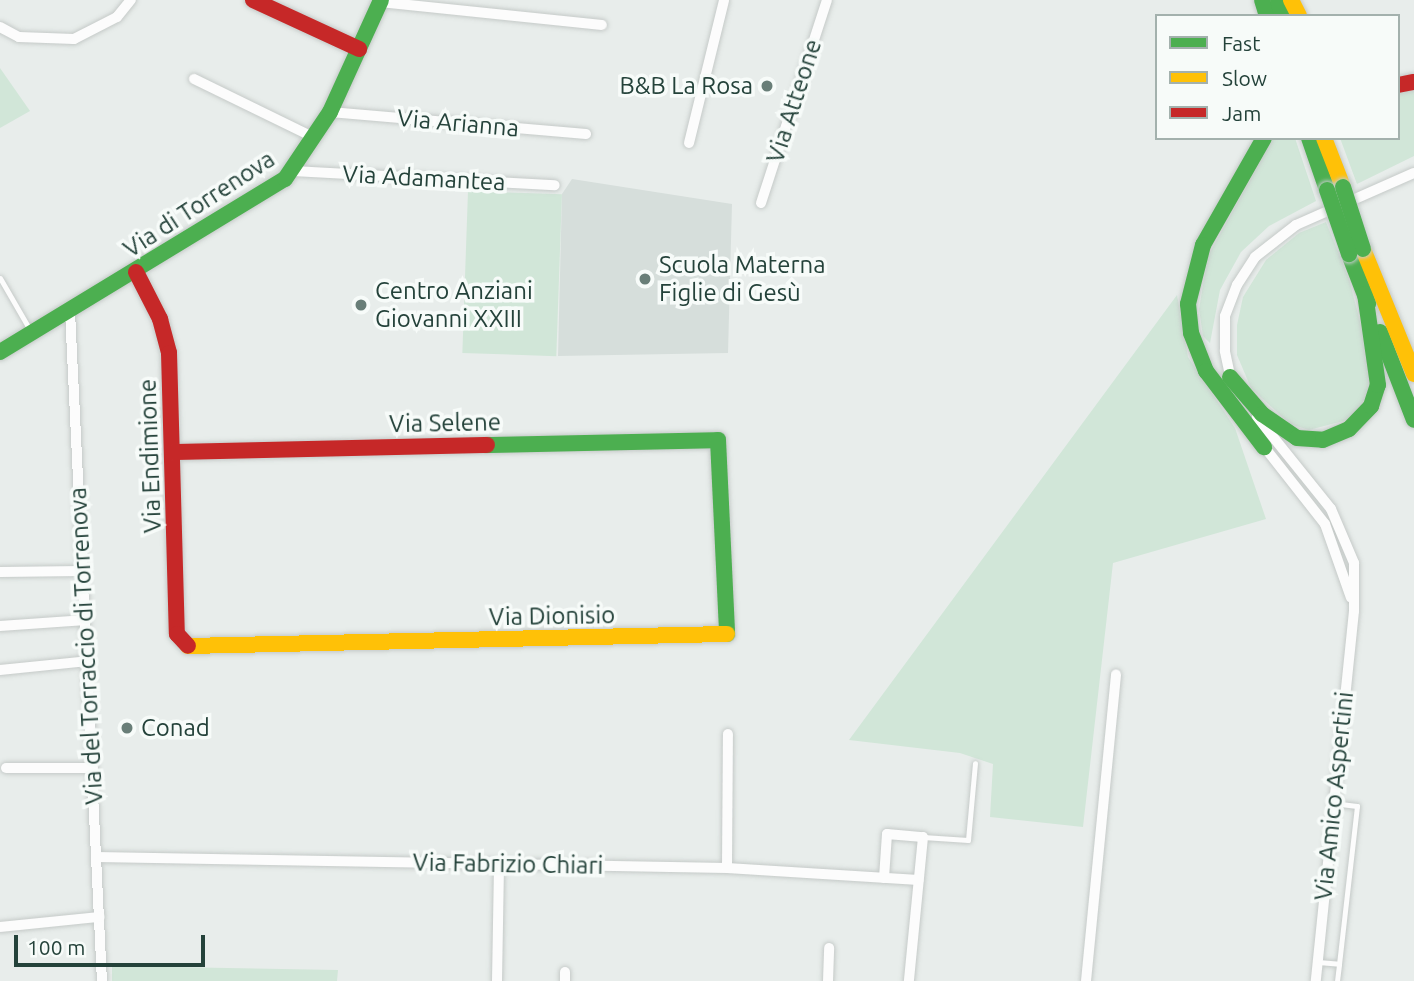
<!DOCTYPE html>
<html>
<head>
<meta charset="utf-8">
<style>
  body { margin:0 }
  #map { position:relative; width:1414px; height:981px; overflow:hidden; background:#e8edeb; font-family:Ubuntu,sans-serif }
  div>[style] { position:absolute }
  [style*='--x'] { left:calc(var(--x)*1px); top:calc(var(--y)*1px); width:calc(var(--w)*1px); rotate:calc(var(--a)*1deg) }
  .built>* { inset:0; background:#d6dedb }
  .green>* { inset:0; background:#d1e6d8; transform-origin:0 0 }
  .roads { filter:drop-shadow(0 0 2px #c5cac8) drop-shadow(0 0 2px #c5cac8) }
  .lane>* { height:5px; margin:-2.5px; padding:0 2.5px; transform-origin:2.5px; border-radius:2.5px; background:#fcfcfc }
  .street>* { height:10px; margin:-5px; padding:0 5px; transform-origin:5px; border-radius:5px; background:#fcfcfc }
  .fast>* { height:16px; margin:-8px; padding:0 8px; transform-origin:8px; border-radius:8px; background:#4caf50 }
  .slow>* { height:16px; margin:-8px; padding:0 8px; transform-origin:8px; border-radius:8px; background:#ffc107 }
  .jam>* { height:16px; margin:-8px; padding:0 8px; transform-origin:8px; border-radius:8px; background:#c62828 }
  .bridges { filter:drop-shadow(0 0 2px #c3ccc9) drop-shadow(0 0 2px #c3ccc9) }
  .fast-bridge>* { height:16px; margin:-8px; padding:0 8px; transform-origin:8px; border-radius:8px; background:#4caf50 }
  .dots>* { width:19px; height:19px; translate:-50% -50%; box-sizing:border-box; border:4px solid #f7fbf9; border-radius:50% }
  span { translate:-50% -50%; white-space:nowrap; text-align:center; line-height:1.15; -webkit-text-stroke:7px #f7fbf9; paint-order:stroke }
  .poi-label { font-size:24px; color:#24423a }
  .right { translate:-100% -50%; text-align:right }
  .left { translate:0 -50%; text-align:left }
  .street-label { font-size:24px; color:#24423a }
  .legend { position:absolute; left:1155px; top:14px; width:245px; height:126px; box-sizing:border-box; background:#f7fbf9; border:2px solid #a3b1ad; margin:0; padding:9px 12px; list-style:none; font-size:21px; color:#24423a }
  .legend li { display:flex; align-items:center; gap:14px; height:35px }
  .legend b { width:35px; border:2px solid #a3b1ad }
  .scale { position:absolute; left:14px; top:935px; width:191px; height:32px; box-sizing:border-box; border:4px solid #24423a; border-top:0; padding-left:9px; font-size:21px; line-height:24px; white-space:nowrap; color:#24423a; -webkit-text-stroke:5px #f7fbf9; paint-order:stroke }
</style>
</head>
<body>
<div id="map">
  <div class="built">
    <i style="clip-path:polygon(572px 179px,732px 204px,728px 353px,558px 356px,562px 194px)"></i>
  </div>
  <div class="green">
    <i style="clip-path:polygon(0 68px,30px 111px,0 128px)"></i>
    <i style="clip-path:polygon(1414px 90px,1414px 156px,1357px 184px,1340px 138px,1398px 138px,1398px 91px)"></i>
    <i style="clip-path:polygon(1273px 138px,1295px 138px,1316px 201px,1269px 226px,1241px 252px,1220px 290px,1210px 343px,1203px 336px,1199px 309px,1208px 256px)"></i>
    <i style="left:468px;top:191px;width:94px;height:162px;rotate:2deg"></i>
    <i style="clip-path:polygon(1326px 222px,1349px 279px,1367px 349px,1370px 388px,1361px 406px,1347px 420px,1309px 430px,1290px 424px,1251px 388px,1237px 355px,1237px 325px,1243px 297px,1266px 260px,1299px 233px)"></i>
    <i style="clip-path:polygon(1177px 295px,1188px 357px,1235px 428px,1266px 519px,1113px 563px,1083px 827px,990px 817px,993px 764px,960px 753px,849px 740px)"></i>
    <i style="clip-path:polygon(112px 966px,338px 970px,337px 981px,112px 981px)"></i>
  </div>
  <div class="roads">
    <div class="lane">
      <i style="--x:0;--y:278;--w:60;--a:60"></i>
      <i style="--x:923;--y:837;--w:45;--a:3.8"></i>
      <i style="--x:968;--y:840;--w:77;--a:-84.8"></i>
      <i style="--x:1318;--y:962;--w:21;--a:5"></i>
      <i style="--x:1339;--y:964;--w:159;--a:-83.5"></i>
      <i style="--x:1357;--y:806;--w:23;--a:-173"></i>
      <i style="--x:1337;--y:981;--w:17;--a:-83"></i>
    </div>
    <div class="street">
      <i style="--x:380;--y:2;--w:223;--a:5.9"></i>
      <i style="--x:0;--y:27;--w:21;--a:28"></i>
      <i style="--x:19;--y:37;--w:55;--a:2.1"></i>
      <i style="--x:74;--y:39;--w:48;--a:-27.1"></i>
      <i style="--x:117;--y:17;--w:22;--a:-51"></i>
      <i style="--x:194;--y:79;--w:135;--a:26"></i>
      <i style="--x:330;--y:112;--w:257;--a:4.9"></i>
      <i style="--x:689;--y:143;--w:147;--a:-76.2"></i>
      <i style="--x:293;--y:171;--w:262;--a:3.1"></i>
      <i style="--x:761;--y:203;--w:213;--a:-72"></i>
      <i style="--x:70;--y:311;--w:671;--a:87.27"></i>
      <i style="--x:1231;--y:380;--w:30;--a:-102"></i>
      <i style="--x:1225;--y:351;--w:35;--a:-90"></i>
      <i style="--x:1225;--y:316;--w:33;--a:-69"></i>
      <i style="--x:1237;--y:285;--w:33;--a:-57"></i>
      <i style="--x:1255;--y:257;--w:52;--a:-38"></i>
      <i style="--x:1296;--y:225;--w:129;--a:-23.8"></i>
      <i style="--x:1257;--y:417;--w:118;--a:51.2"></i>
      <i style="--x:1331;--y:509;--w:59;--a:66.9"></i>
      <i style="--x:1354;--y:563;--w:48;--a:90"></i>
      <i style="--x:1354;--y:611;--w:372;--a:95.9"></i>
      <i style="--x:1262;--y:444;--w:102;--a:51.8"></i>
      <i style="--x:1325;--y:524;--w:78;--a:70.6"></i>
      <i style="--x:0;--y:572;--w:82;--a:-0.7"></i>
      <i style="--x:0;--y:626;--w:86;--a:-4"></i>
      <i style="--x:0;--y:670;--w:88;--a:-5.8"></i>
      <i style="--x:6;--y:768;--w:87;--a:0"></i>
      <i style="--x:96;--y:857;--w:631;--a:1"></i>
      <i style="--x:727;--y:868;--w:192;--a:3.6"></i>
      <i style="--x:727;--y:868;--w:134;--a:-89.6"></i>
      <i style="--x:884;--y:878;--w:44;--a:-86.1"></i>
      <i style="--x:887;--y:834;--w:36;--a:5"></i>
      <i style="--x:923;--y:837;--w:145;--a:95.6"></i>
      <i style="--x:0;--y:927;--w:100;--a:-5.8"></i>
      <i style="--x:497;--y:981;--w:117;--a:-89"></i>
      <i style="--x:565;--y:981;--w:9;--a:-90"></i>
      <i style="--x:828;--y:981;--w:33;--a:-88"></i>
      <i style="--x:1086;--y:981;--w:308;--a:-84.4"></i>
    </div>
    <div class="fast">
      <i style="--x:1262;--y:0;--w:17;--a:73"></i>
      <i style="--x:1278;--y:0;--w:16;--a:76"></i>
      <i style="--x:1264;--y:138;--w:123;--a:119.7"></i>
      <i style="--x:1203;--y:245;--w:61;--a:104.3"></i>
      <i style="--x:1188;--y:304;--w:29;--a:84"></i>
      <i style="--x:1191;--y:333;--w:41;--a:68.5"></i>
      <i style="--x:1206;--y:371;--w:96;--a:52.7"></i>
      <i style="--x:1309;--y:138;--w:55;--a:70.9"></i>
      <i style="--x:1349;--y:254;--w:53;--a:68.8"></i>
      <i style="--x:1380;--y:332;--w:94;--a:68.9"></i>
      <i style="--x:0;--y:352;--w:333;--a:-31.3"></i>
      <i style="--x:285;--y:179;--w:81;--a:-56.1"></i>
      <i style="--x:330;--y:112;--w:123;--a:-65.5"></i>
      <i style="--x:1230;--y:377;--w:49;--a:49.1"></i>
      <i style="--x:1262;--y:414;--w:42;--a:34.4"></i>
      <i style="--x:1297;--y:438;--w:26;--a:4"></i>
      <i style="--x:1323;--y:440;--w:28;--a:-23"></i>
      <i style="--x:1349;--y:429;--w:32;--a:-46"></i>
      <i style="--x:1371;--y:406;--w:22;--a:-72"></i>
      <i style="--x:1378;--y:385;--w:92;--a:-98.1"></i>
      <i style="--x:487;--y:445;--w:231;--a:-1.2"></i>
      <i style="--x:718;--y:440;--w:194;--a:87.3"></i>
    </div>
    <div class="slow">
      <i style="--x:1291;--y:0;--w:18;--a:63"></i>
      <i style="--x:1324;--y:138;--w:53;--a:68.8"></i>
      <i style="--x:1363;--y:249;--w:135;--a:67.8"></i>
      <i style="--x:188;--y:646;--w:539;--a:-1.28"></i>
    </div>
    <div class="jam">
      <i style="--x:253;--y:0;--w:117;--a:24.8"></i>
      <i style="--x:1398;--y:85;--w:16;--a:-11"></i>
      <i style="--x:136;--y:272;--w:53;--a:62.9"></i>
      <i style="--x:160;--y:319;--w:35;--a:75"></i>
      <i style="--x:169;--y:353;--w:281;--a:88.4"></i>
      <i style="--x:177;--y:634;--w:16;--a:47"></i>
      <i style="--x:173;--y:452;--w:314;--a:-1.3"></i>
    </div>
  </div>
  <div class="bridges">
    <div class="fast-bridge">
      <i style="--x:1343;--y:187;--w:65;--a:72.1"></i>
      <i style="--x:1327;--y:190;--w:68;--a:71"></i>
    </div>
  </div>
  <div class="dots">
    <i style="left:767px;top:86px;background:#697e78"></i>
    <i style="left:645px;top:279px;background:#697e78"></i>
    <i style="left:361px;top:305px;background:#697e78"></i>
    <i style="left:127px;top:728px;background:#697e78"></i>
  </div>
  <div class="poi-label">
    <span class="right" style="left:753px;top:86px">B&amp;B La Rosa</span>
    <span class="left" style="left:659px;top:279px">Scuola Materna<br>Figlie di Gesù</span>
    <span class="left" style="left:375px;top:305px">Centro Anziani<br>Giovanni XXIII</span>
    <span class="left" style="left:141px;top:728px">Conad</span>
  </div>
  <div class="street-label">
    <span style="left:794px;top:101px;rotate:-72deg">Via Atteone</span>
    <span style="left:458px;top:123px;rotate:5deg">Via Arianna</span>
    <span style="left:424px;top:178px;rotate:3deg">Via Adamantea</span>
    <span style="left:199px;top:204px;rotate:-33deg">Via di Torrenova</span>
    <span style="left:445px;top:423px;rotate:-1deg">Via Selene</span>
    <span style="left:150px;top:456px;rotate:-92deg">Via Endimione</span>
    <span style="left:552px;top:616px;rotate:-1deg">Via Dionisio</span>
    <span style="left:86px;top:646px;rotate:-93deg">Via del Torraccio di Torrenova</span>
    <span style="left:1334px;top:796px;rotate:-84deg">Via Amico Aspertini</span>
    <span style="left:508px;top:864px;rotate:1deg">Via Fabrizio Chiari</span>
  </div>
  <ul class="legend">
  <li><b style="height:9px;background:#4caf50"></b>Fast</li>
  <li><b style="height:9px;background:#ffc107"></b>Slow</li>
  <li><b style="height:9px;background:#c62828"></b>Jam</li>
  </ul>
  <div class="scale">100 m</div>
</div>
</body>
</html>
